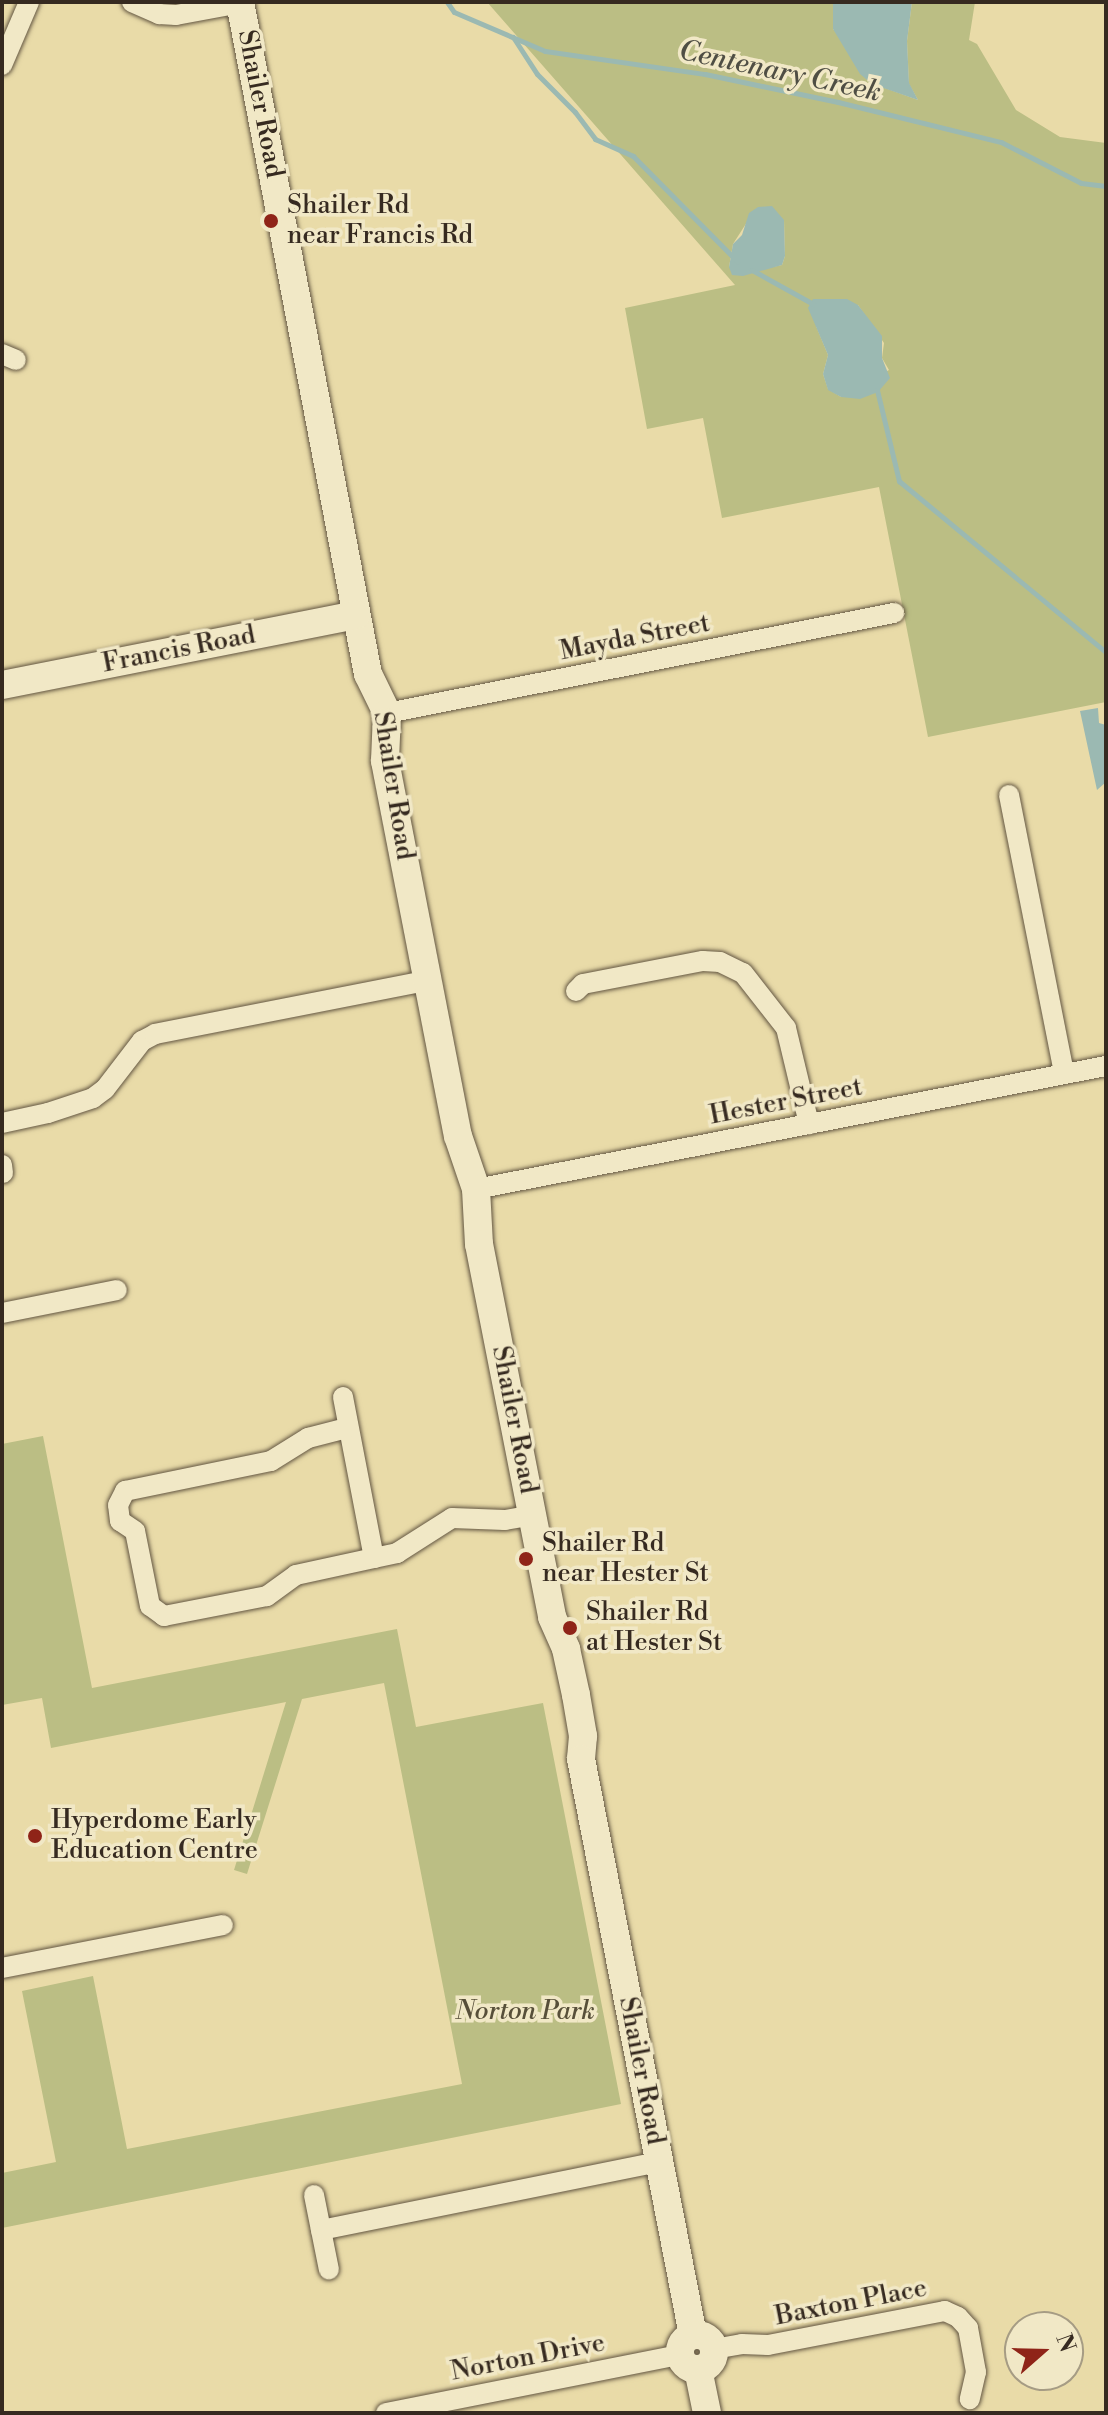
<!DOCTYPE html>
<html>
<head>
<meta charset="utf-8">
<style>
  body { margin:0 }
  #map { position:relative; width:1108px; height:2415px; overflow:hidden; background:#e9dba8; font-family:"Libre Bodoni",serif }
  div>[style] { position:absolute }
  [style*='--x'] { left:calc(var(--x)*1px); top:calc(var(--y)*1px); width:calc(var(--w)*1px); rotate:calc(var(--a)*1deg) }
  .green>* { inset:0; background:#bbbe84 }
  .water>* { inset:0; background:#9bb9b2 }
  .stream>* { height:5px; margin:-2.5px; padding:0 2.5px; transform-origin:2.5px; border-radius:2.5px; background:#9bb9b2 }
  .roads { filter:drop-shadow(0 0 2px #635642) drop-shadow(0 0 2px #635642) }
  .street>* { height:20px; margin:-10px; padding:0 10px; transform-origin:10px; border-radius:10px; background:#f1e8c6 }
  .secondary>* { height:28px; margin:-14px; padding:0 14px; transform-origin:14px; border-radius:14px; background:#f1e8c6 }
  .secondary>.ring { margin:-14px; padding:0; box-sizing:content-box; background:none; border:28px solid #f1e8c6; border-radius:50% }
  .dots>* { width:22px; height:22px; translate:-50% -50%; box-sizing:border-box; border:4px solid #f1e8c6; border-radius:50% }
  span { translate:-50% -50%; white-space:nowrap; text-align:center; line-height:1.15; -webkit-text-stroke:7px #f1e8c6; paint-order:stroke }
  .street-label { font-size:26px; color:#362a20 }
  .poi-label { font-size:26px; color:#362a20 }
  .left { translate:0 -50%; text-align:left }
  .park-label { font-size:26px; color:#574f39; font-style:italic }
  .water-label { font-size:28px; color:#4f4e44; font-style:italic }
  .frame { position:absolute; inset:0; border:4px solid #362a20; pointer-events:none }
  .north { position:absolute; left:1004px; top:2311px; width:80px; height:80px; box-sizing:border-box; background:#f1e8c6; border:2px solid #a69c84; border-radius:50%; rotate:70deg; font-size:22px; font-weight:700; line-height:32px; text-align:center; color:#362a20 }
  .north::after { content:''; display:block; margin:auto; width:28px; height:36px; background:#8f2418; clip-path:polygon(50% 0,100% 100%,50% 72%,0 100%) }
</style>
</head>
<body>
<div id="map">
  <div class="green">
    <i style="clip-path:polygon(evenodd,487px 2px,833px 2px,833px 29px,882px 87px,918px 100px,909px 84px,907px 41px,912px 2px,975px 2px,969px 40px,977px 44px,1016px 110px,1060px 137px,1106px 143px,1106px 702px,928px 737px,879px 487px,722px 518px,703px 418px,647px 429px,625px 308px,735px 285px,487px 2px,749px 219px,784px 220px,785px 256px,782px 265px,763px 269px,729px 267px,733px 244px,749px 219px,487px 2px,858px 305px,884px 343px,882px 358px,889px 370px,841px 397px,828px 389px,823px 374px,828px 355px,816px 326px,858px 305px)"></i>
    <i style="clip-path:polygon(43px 1436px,92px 1688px,397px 1629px,416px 1727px,543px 1703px,621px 2104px,2px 2228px,2px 2173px,56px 2162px,22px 1991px,93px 1976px,127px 2149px,462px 2084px,384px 1683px,302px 1699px,247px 1874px,234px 1870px,286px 1702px,51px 1748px,42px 1698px,2px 1705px,2px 1444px)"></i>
  </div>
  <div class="water">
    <i style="clip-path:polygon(833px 2px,912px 2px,907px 41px,909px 83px,918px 100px,872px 84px,860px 74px,833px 29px)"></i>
    <i style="clip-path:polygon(772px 206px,784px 220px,785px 256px,782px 265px,743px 276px,732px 275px,729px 267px,733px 244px,742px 235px,749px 213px,758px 207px)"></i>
    <i style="clip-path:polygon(813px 299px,847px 299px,858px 305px,882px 336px,882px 358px,890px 378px,878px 392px,860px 399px,841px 397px,828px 390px,823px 374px,828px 355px,808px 308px)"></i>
    <i style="clip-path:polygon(1098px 708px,1099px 723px,1106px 725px,1106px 782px,1097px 790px,1080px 711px)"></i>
  </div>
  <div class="stream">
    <i style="--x:447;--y:2;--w:12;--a:55"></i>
    <i style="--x:454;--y:12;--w:99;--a:23.2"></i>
    <i style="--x:545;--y:51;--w:162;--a:8.2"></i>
    <i style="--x:705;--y:74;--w:136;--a:11.9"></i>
    <i style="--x:838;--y:102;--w:168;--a:13.8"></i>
    <i style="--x:1001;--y:142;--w:90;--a:27.1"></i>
    <i style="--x:1081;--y:183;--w:25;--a:7"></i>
    <i style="--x:513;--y:37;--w:44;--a:57"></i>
    <i style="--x:537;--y:74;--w:54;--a:45"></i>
    <i style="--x:575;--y:112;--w:34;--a:53"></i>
    <i style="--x:595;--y:139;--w:42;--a:24.1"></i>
    <i style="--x:633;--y:156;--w:148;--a:45.3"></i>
    <i style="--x:752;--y:270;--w:70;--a:29.1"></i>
    <i style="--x:877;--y:390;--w:94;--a:76.4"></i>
    <i style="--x:899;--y:481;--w:268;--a:39.6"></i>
  </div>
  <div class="roads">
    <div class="street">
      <i style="--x:132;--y:2;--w:30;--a:24"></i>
      <i style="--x:159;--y:14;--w:17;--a:3"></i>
      <i style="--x:176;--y:15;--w:66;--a:-10.5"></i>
      <i style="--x:2;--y:65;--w:69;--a:-66.8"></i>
      <i style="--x:2;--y:354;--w:15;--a:23"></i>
      <i style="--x:387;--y:713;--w:517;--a:-11.16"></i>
      <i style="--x:1009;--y:795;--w:284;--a:78.8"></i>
      <i style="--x:576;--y:991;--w:10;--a:-45"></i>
      <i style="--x:583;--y:984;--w:122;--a:-10.9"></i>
      <i style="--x:703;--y:961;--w:17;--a:3"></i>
      <i style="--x:720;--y:962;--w:25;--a:26"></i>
      <i style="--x:743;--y:973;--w:70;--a:52"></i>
      <i style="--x:786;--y:1028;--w:99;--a:76.5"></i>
      <i style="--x:2;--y:1123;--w:47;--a:-12.3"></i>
      <i style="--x:48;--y:1113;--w:47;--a:-18.4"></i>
      <i style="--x:93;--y:1098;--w:15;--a:-37"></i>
      <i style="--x:105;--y:1089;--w:61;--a:-52.4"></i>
      <i style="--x:142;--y:1041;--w:15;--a:-28"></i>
      <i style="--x:155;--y:1034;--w:279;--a:-11.1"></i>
      <i style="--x:2;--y:1165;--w:8;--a:83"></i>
      <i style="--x:476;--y:1189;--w:642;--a:-11.05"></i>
      <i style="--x:2;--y:1313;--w:117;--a:-11.3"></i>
      <i style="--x:343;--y:1397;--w:164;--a:79.1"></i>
      <i style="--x:374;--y:1558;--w:80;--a:167.7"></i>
      <i style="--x:296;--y:1575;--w:36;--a:144"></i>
      <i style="--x:267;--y:1596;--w:105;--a:169"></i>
      <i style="--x:164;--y:1616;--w:17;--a:-144"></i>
      <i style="--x:150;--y:1606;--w:76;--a:-101.3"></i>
      <i style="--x:135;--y:1531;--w:18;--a:-146"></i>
      <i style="--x:120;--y:1521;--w:16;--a:-97"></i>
      <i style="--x:118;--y:1505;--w:16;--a:-63"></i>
      <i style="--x:125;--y:1491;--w:149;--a:-11.6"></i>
      <i style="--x:271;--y:1461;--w:44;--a:-31.9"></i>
      <i style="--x:308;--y:1438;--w:40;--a:-14.4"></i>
      <i style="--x:374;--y:1558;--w:24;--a:-12"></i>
      <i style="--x:397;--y:1553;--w:65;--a:-32.5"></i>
      <i style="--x:452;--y:1518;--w:53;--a:2.2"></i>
      <i style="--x:505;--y:1520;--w:27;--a:-10"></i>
      <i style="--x:2;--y:1968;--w:225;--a:-11"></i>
      <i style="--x:314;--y:2195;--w:76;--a:78.7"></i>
      <i style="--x:321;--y:2230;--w:345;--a:-11.4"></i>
      <i style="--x:714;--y:2349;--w:28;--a:-10"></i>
      <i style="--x:742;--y:2344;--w:26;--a:2"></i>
      <i style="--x:768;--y:2345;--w:180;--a:-10.9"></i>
      <i style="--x:945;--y:2311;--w:14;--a:25"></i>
      <i style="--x:958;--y:2317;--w:15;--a:48"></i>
      <i style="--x:968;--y:2328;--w:45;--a:79.7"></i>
      <i style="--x:976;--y:2372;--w:28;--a:103"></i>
      <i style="--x:386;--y:2413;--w:300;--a:-11.2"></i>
    </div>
    <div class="secondary">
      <i style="--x:240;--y:2;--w:684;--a:79.22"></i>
      <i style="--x:368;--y:674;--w:43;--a:64"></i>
      <i style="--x:387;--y:713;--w:48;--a:92.4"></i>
      <i style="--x:385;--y:761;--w:382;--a:79"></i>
      <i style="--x:458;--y:1136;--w:56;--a:71.2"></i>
      <i style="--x:476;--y:1189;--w:55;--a:86.9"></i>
      <i style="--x:479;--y:1244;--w:380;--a:78.9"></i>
      <i style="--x:552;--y:1617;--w:35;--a:66"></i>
      <i style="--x:566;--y:1649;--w:47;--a:77.7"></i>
      <i style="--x:576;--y:1695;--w:42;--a:80.3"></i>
      <i style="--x:583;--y:1736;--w:23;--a:95"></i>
      <i style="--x:581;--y:1759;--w:587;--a:79"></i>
      <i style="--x:2;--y:685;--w:361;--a:-11.2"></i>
      <i class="ring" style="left:680px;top:2335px;width:6px;height:6px"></i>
      <i style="--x:698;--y:2369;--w:45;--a:78.4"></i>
    </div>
  </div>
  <div class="dots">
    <i style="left:271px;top:221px;background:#8f2418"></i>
    <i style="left:526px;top:1559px;background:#8f2418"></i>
    <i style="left:570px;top:1628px;background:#8f2418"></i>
    <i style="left:35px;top:1836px;background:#8f2418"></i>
  </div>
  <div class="street-label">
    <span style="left:260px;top:104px;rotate:79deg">Shailer Road</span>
    <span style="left:635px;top:638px;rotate:-11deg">Mayda Street</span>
    <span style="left:179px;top:650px;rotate:-11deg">Francis Road</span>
    <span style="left:393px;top:786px;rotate:81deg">Shailer Road</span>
    <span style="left:786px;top:1102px;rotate:-11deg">Hester Street</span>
    <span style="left:514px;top:1420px;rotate:79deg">Shailer Road</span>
    <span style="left:641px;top:2071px;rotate:79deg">Shailer Road</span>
    <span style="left:851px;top:2303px;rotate:-11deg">Baxton Place</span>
    <span style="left:528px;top:2358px;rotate:-11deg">Norton Drive</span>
  </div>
  <div class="poi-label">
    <span class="left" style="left:287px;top:221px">Shailer Rd<br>near Francis Rd</span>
    <span class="left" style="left:542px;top:1559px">Shailer Rd<br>near Hester St</span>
    <span class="left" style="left:586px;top:1628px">Shailer Rd<br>at Hester St</span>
    <span class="left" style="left:51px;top:1836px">Hyperdome Early<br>Education Centre</span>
  </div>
  <div class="park-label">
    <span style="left:525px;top:2012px">Norton Park</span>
  </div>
  <div class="water-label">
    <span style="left:780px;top:72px;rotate:12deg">Centenary Creek</span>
  </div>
  <div class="frame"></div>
  <div class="north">N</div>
</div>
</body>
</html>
